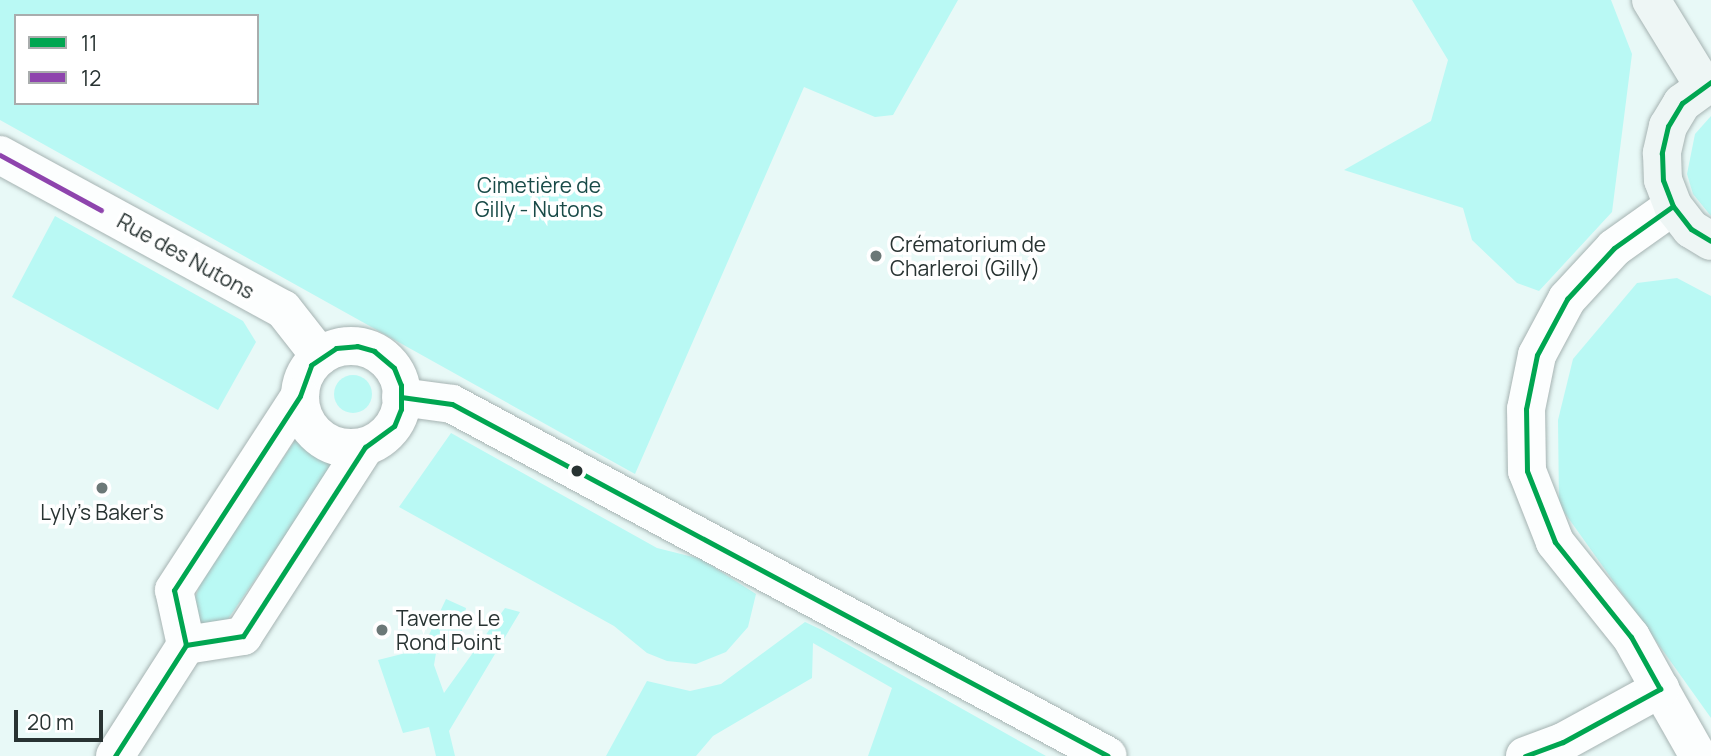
<!DOCTYPE html>
<html>
<head>
<meta charset="utf-8">
<style>
  body { margin:0 }
  #map { position:relative; width:1711px; height:756px; overflow:hidden; background:#e8f9f7; font-family:Manrope,sans-serif }
  div>[style] { position:absolute }
  [style*='--x'] { left:calc(var(--x)*1px); top:calc(var(--y)*1px); width:calc(var(--w)*1px); rotate:calc(var(--a)*1deg) }
  .green>* { inset:0; background:#b9f9f4 }
  .round { border-radius:50% }
  .roads { filter:drop-shadow(0 0 2px #a6b3b2) drop-shadow(0 0 2px #a6b3b2) }
  .minor>* { height:37px; margin:-18.5px; padding:0 18.5px; transform-origin:18.5px; border-radius:18.5px; background:#fcfefe }
  .tertiary>* { height:38px; margin:-19px; padding:0 19px; transform-origin:19px; border-radius:19px; background:#fcfefe }
  .tertiary>.ring { margin:-19px; padding:0; box-sizing:content-box; background:none; border:38px solid #fcfefe; border-radius:50% }
  .secondary>* { height:38px; margin:-19px; padding:0 19px; transform-origin:19px; border-radius:19px; background:#eef6f5 }
  .bus-1>* { height:5px; margin:-2.5px; padding:0 2.5px; transform-origin:2.5px; border-radius:2.5px; background:#00a651 }
  .bus-2>* { height:5px; margin:-2.5px; padding:0 2.5px; transform-origin:2.5px; border-radius:2.5px; background:#8e44ad }
  .dots>* { width:19px; height:19px; translate:-50% -50%; box-sizing:border-box; border:4px solid #fff; border-radius:50% }
  span { translate:-50% -50%; white-space:nowrap; text-align:center; line-height:1.15; -webkit-text-stroke:7px #fff; paint-order:stroke }
  .park-label { font-size:21px; color:#184a47 }
  .poi-label { font-size:21px; color:#283332 }
  .left { translate:0 -50%; text-align:left }
  .street-label { font-size:21px; color:#283332 }
  .legend { position:absolute; left:14px; top:14px; width:245px; height:91px; box-sizing:border-box; background:#fff; border:2px solid #a9adad; margin:0; padding:9px 12px; list-style:none; font-size:21px; color:#283332 }
  .legend li { display:flex; align-items:center; gap:14px; height:35px }
  .legend b { width:35px; border:2px solid #a9adad }
  .scale { position:absolute; left:14px; top:710px; width:89px; height:32px; box-sizing:border-box; border:4px solid #283332; border-top:0; padding-left:9px; font-size:21px; line-height:24px; white-space:nowrap; color:#283332; -webkit-text-stroke:5px #fff; paint-order:stroke }
</style>
</head>
<body>
<div id="map">
  <div class="green">
    <i style="clip-path:polygon(evenodd,0 0,958px 0,893px 115px,875px 117px,804px 87px,635px 474px,0 120px,0 0,16px 16px,257px 16px,257px 103px,16px 103px,16px 16px)"></i>
    <i style="clip-path:polygon(1412px 0,1611px 0,1632px 54px,1612px 212px,1539px 291px,1517px 283px,1472px 240px,1463px 208px,1344px 170px,1431px 121px,1448px 60px)"></i>
    <i style="clip-path:polygon(1711px 116px,1711px 216px,1693px 194px,1687px 174px,1695px 134px)"></i>
    <i style="clip-path:polygon(55px 216px,243px 321px,256px 342px,218px 410px,12px 297px)"></i>
    <i style="clip-path:polygon(1677px 278px,1711px 296px,1711px 718px,1559px 505px,1558px 420px,1573px 359px,1637px 283px)"></i>
    <i class="round" style="left:334px;top:375px;width:38px;height:38px"></i>
    <i style="clip-path:polygon(451px 433px,657px 548px,701px 559px,756px 594px,748px 627px,726px 652px,696px 664px,667px 661px,647px 653px,614px 626px,399px 507px)"></i>
    <i style="clip-path:polygon(296px 439px,335px 463px,228px 619px,208px 629px,198px 622px,193px 603px,202px 580px)"></i>
    <i style="clip-path:polygon(446px 599px,466px 608px,458px 651px,436px 653px,434px 665px,444px 693px,505px 608px,520px 612px,449px 731px,455px 756px,436px 756px,429px 727px,403px 733px,378px 660px,410px 652px,408px 643px,427px 639px)"></i>
    <i style="clip-path:polygon(805px 622px,822px 630px,1046px 756px,868px 756px,892px 688px,813px 643px,812px 678px,713px 736px,696px 756px,606px 756px,647px 681px,690px 691px,721px 684px)"></i>
  </div>
  <div class="roads">
    <div class="minor">
      <i style="--x:1660;--y:689;--w:77;--a:60.4"></i>
    </div>
    <div class="tertiary">
      <i style="--x:0;--y:155;--w:322;--a:28.6"></i>
      <i style="--x:283;--y:309;--w:60;--a:51.8"></i>
      <i class="ring" style="left:300px;top:346px;width:64px;height:64px"></i>
      <i style="--x:401;--y:397;--w:51;--a:7.8"></i>
      <i style="--x:452;--y:404;--w:744;--a:28.22"></i>
      <i style="--x:186;--y:645;--w:58;--a:-9"></i>
      <i style="--x:243;--y:636;--w:225;--a:-57.2"></i>
      <i style="--x:115;--y:756;--w:132;--a:-57.4"></i>
      <i style="--x:186;--y:645;--w:56;--a:-102.3"></i>
      <i style="--x:174;--y:590;--w:231;--a:-57"></i>
      <i style="--x:1525;--y:756;--w:40;--a:-20.2"></i>
      <i style="--x:1563;--y:742;--w:111;--a:-28.7"></i>
      <i style="--x:1660;--y:689;--w:60;--a:-119.1"></i>
      <i style="--x:1631;--y:637;--w:122;--a:-128.7"></i>
      <i style="--x:1555;--y:542;--w:76;--a:-111.5"></i>
      <i style="--x:1527;--y:471;--w:62;--a:-90.9"></i>
      <i style="--x:1526;--y:409;--w:55;--a:-78.5"></i>
      <i style="--x:1537;--y:355;--w:64;--a:-61.8"></i>
      <i style="--x:1567;--y:299;--w:69;--a:-47.3"></i>
      <i style="--x:1614;--y:248;--w:72;--a:-35.4"></i>
    </div>
    <div class="secondary">
      <i style="--x:1651;--y:0;--w:100;--a:58.5"></i>
      <i style="--x:1711;--y:82;--w:36;--a:144"></i>
      <i style="--x:1682;--y:103;--w:27;--a:121"></i>
      <i style="--x:1668;--y:126;--w:28;--a:103"></i>
      <i style="--x:1662;--y:153;--w:27;--a:88"></i>
      <i style="--x:1663;--y:180;--w:28;--a:69"></i>
      <i style="--x:1673;--y:206;--w:29;--a:52"></i>
      <i style="--x:1691;--y:229;--w:23;--a:31"></i>
    </div>
  </div>
  <div class="bus-1">
    <i style="--x:1711;--y:82;--w:36;--a:144"></i>
    <i style="--x:1682;--y:103;--w:27;--a:121"></i>
    <i style="--x:1668;--y:126;--w:28;--a:103"></i>
    <i style="--x:1662;--y:153;--w:27;--a:88"></i>
    <i style="--x:1663;--y:180;--w:28;--a:69"></i>
    <i style="--x:1673;--y:206;--w:29;--a:52"></i>
    <i style="--x:1691;--y:229;--w:23;--a:31"></i>
    <i style="--x:357;--y:346;--w:18;--a:16"></i>
    <i style="--x:374;--y:351;--w:26;--a:40"></i>
    <i style="--x:394;--y:368;--w:18;--a:68"></i>
    <i style="--x:401;--y:385;--w:24;--a:90"></i>
    <i style="--x:401;--y:409;--w:18;--a:112"></i>
    <i style="--x:394;--y:426;--w:36;--a:144"></i>
    <i style="--x:365;--y:447;--w:225;--a:122.8"></i>
    <i style="--x:243;--y:636;--w:58;--a:171"></i>
    <i style="--x:186;--y:645;--w:56;--a:-102.3"></i>
    <i style="--x:174;--y:590;--w:231;--a:-57"></i>
    <i style="--x:300;--y:396;--w:33;--a:-70"></i>
    <i style="--x:311;--y:365;--w:30;--a:-34"></i>
    <i style="--x:336;--y:348;--w:21;--a:-5"></i>
    <i style="--x:401;--y:397;--w:51;--a:7.8"></i>
    <i style="--x:452;--y:404;--w:744;--a:28.22"></i>
    <i style="--x:1660;--y:689;--w:60;--a:-119.1"></i>
    <i style="--x:1631;--y:637;--w:122;--a:-128.7"></i>
    <i style="--x:1555;--y:542;--w:76;--a:-111.5"></i>
    <i style="--x:1527;--y:471;--w:62;--a:-90.9"></i>
    <i style="--x:1526;--y:409;--w:55;--a:-78.5"></i>
    <i style="--x:1537;--y:355;--w:64;--a:-61.8"></i>
    <i style="--x:1567;--y:299;--w:69;--a:-47.3"></i>
    <i style="--x:1614;--y:248;--w:72;--a:-35.4"></i>
    <i style="--x:115;--y:756;--w:132;--a:-57.4"></i>
    <i style="--x:1525;--y:756;--w:40;--a:-20.2"></i>
    <i style="--x:1563;--y:742;--w:111;--a:-28.7"></i>
  </div>
  <div class="bus-2">
    <i style="--x:0;--y:155;--w:115;--a:28.6"></i>
  </div>
  <div class="dots">
    <i style="left:876px;top:256px;background:#6b7877"></i>
    <i style="left:577px;top:471px;background:#283332"></i>
    <i style="left:102px;top:488px;background:#6b7877"></i>
    <i style="left:382px;top:630px;background:#6b7877"></i>
  </div>
  <div class="park-label">
    <span style="left:539px;top:197px">Cimetière de<br>Gilly - Nutons</span>
  </div>
  <div class="poi-label">
    <span class="left" style="left:890px;top:256px">Crématorium de<br>Charleroi (Gilly)</span>
    <span style="left:102px;top:512px">Lyly's Baker's</span>
    <span class="left" style="left:396px;top:630px">Taverne Le<br>Rond Point</span>
  </div>
  <div class="street-label">
    <span style="left:186px;top:256px;rotate:29deg">Rue des Nutons</span>
  </div>
  <ul class="legend">
  <li><b style="height:9px;background:#00a651"></b>11</li>
  <li><b style="height:9px;background:#8e44ad"></b>12</li>
  </ul>
  <div class="scale">20 m</div>
</div>
</body>
</html>
